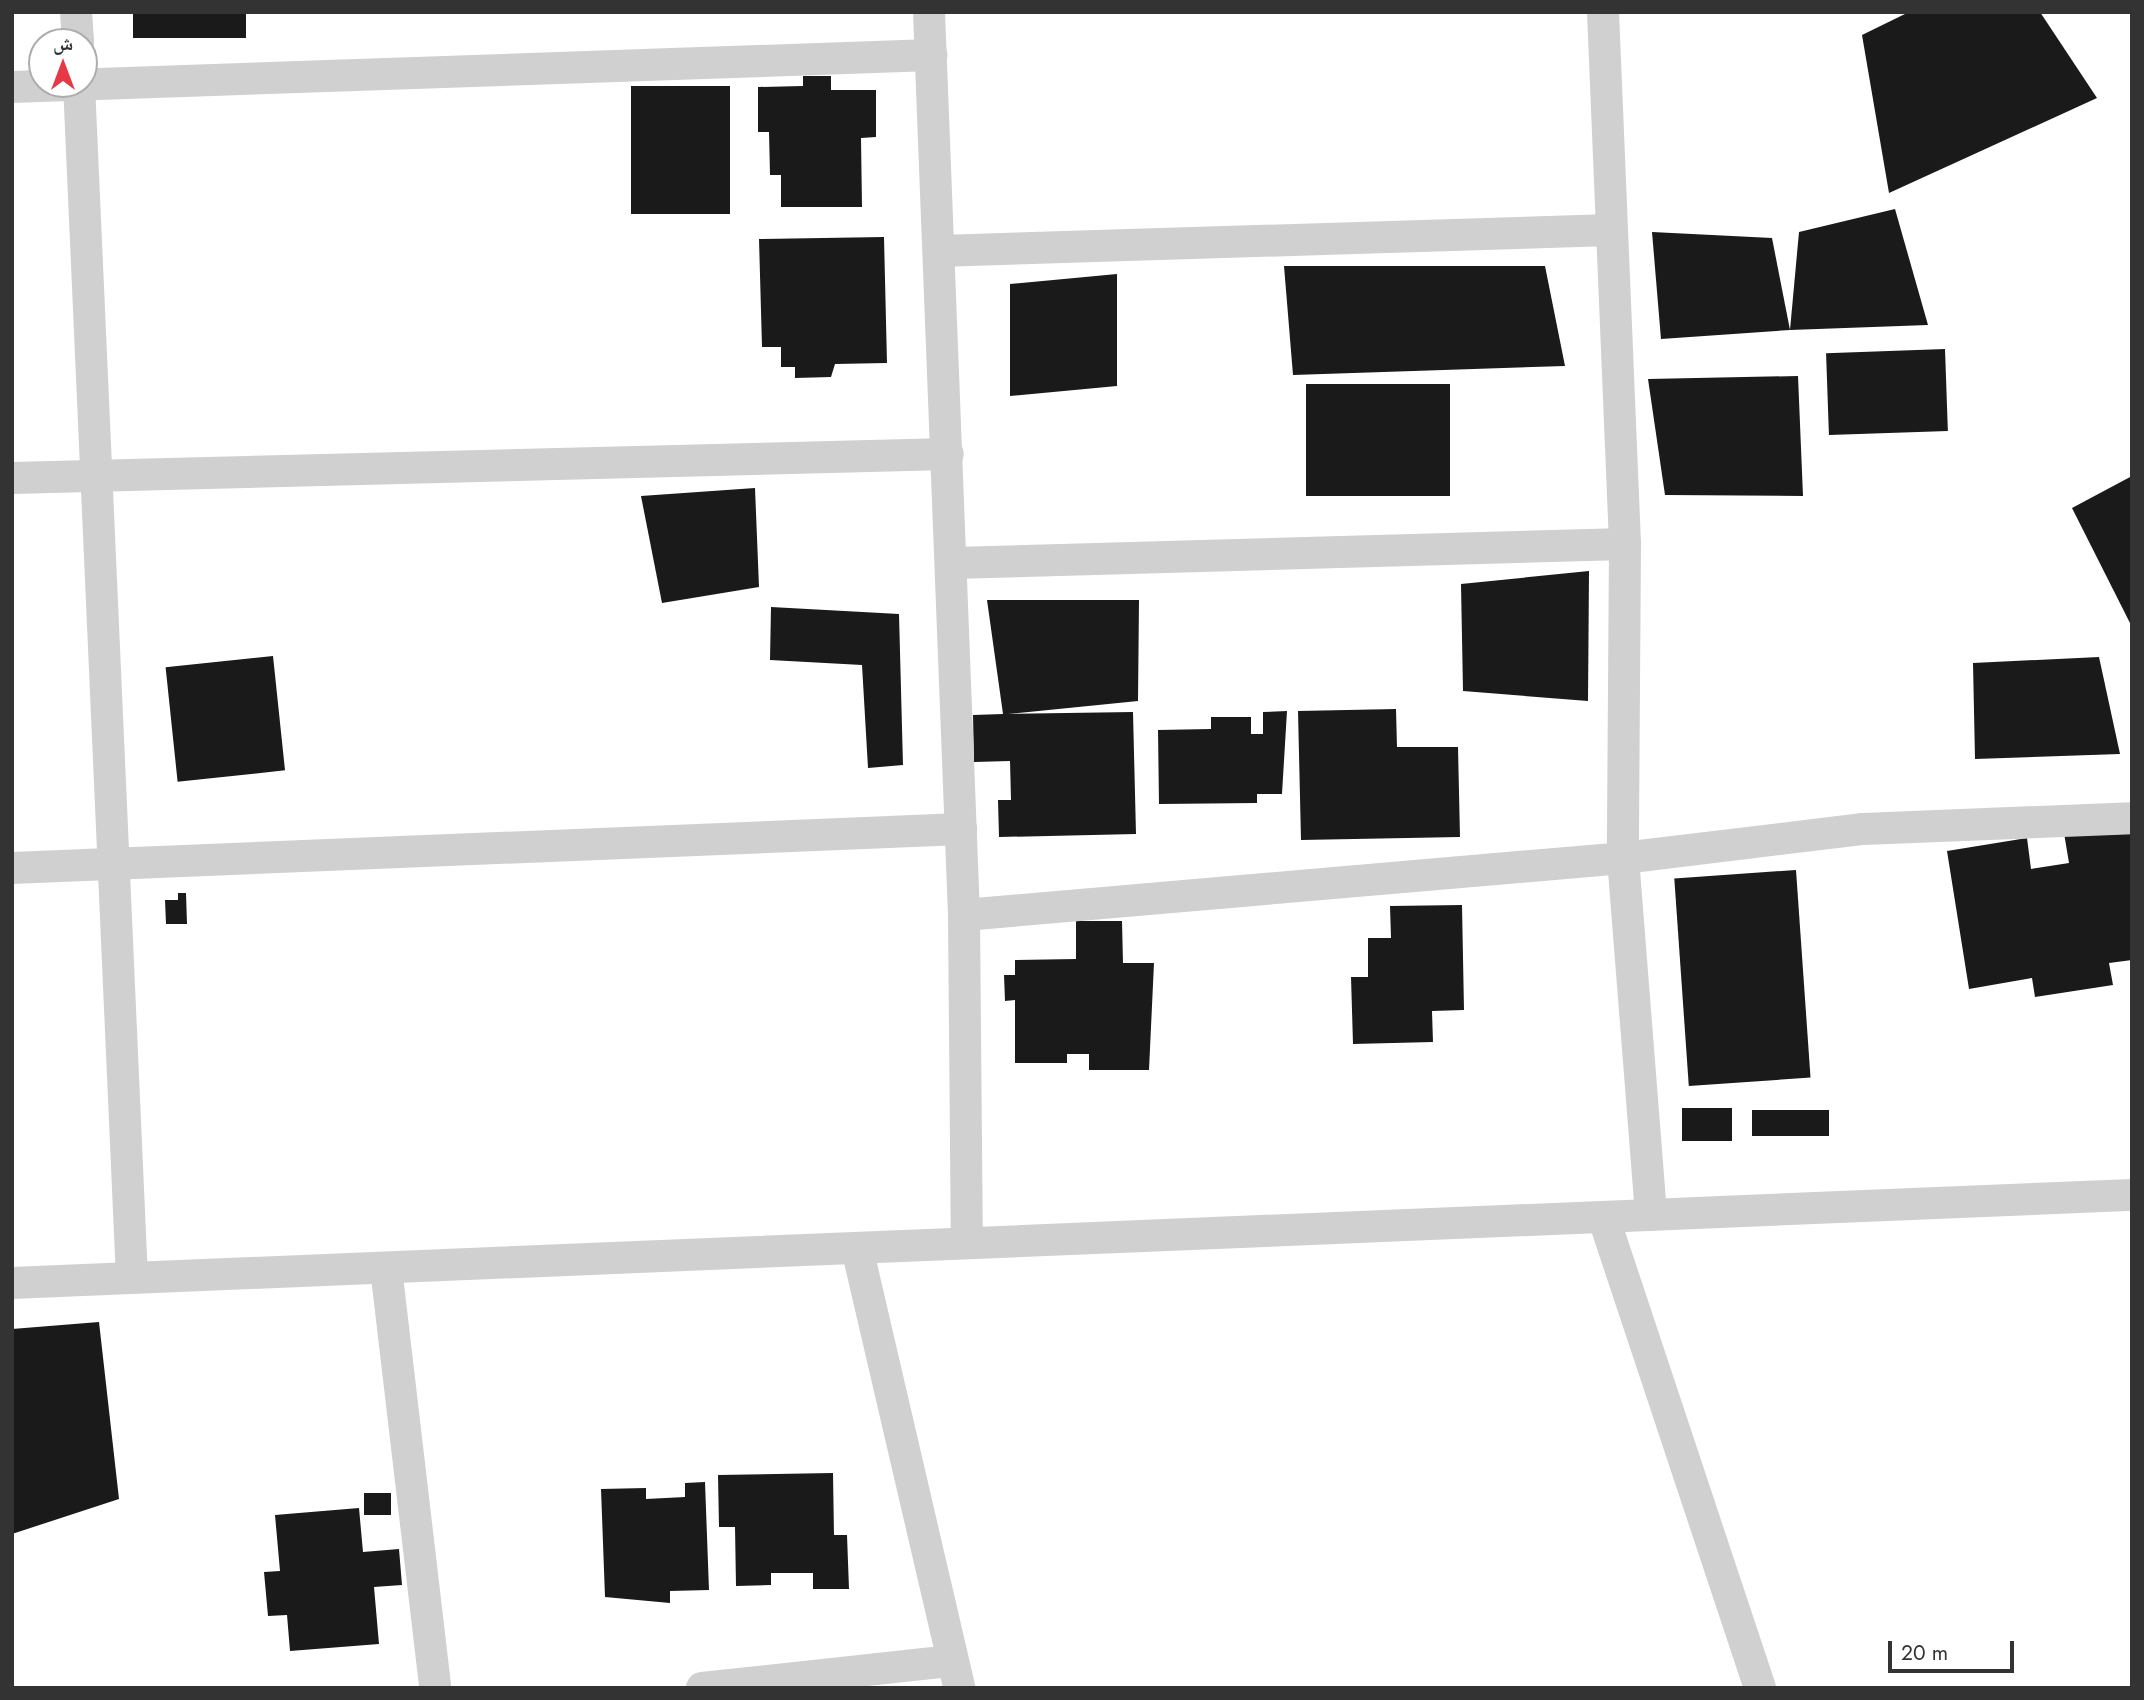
<!DOCTYPE html>
<html>
<head>
<meta charset="utf-8">
<style>
  body { margin:0 }
  #map { position:relative; width:2144px; height:1700px; overflow:hidden; background:#fff; font-family:Jost,"Noto Naskh Arabic",sans-serif }
  div>[style] { position:absolute }
  [style*='--x'] { left:calc(var(--x)*1px); top:calc(var(--y)*1px); width:calc(var(--w)*1px); rotate:calc(var(--a)*1deg) }
  .building>* { inset:0; background:#1a1a1a; transform-origin:0 0 }
  .street>* { height:32px; margin:-16px; padding:0 16px; transform-origin:16px; border-radius:16px; background:#d0d0d0 }
  span { translate:-50% -50%; white-space:nowrap; text-align:center; line-height:1.15; -webkit-text-stroke:7px #fff; paint-order:stroke }
  .frame { position:absolute; inset:0; border:14px solid #333; pointer-events:none }
  .north { position:absolute; left:28px; top:28px; width:70px; height:70px; box-sizing:border-box; background:#fff; border:2px solid #adadad; border-radius:50%; rotate:0deg; font-size:19px; font-weight:700; line-height:28px; text-align:center; color:#333 }
  .north::after { content:''; display:block; margin:auto; width:24px; height:32px; background:#e63946; clip-path:polygon(50% 0,100% 100%,50% 72%,0 100%) }
  .scale { position:absolute; left:1888px; top:1641px; width:126px; height:32px; box-sizing:border-box; border:4px solid #333; border-top:0; padding-left:9px; font-size:21px; line-height:24px; white-space:nowrap; color:#333; -webkit-text-stroke:5px #fff; paint-order:stroke }
</style>
</head>
<body>
<div id="map">
  <div class="building">
    <i style="left:133px;top:12px;width:113px;height:26px"></i>
    <i style="clip-path:polygon(1909px 12px,2040px 12px,2097px 98px,1889px 193px,1862px 35px)"></i>
    <i style="clip-path:polygon(803px 76px,831px 76px,831px 90px,876px 90px,876px 137px,861px 138px,862px 207px,781px 207px,781px 175px,770px 175px,769px 132px,758px 132px,758px 87px,803px 86px)"></i>
    <i style="left:730px;top:86px;width:128px;height:99px;rotate:90deg"></i>
    <i style="clip-path:polygon(1895px 209px,1928px 325px,1790px 330px,1799px 232px)"></i>
    <i style="clip-path:polygon(1652px 232px,1772px 238px,1790px 330px,1661px 339px)"></i>
    <i style="clip-path:polygon(884px 237px,887px 363px,835px 364px,831px 377px,795px 378px,795px 367px,781px 367px,781px 347px,762px 347px,759px 239px)"></i>
    <i style="clip-path:polygon(1284px 266px,1545px 266px,1565px 366px,1293px 375px)"></i>
    <i style="clip-path:polygon(1117px 274px,1117px 386px,1010px 396px,1010px 284px)"></i>
    <i style="left:1945px;top:349px;width:82px;height:119px;rotate:88deg"></i>
    <i style="clip-path:polygon(1798px 376px,1803px 496px,1665px 495px,1648px 379px)"></i>
    <i style="left:1306px;top:384px;width:144px;height:112px"></i>
    <i style="clip-path:polygon(2132px 476px,2132px 627px,2072px 508px)"></i>
    <i style="clip-path:polygon(755px 488px,759px 587px,662px 603px,641px 496px)"></i>
    <i style="clip-path:polygon(1589px 571px,1588px 701px,1463px 691px,1461px 584px)"></i>
    <i style="clip-path:polygon(987px 600px,1139px 600px,1138px 701px,1008px 714px,1133px 712px,1136px 834px,999px 837px,998px 800px,1011px 800px,1010px 761px,974px 762px,973px 715px,1003px 714px)"></i>
    <i style="clip-path:polygon(771px 607px,899px 614px,903px 765px,868px 768px,862px 665px,770px 660px)"></i>
    <i style="left:273px;top:656px;width:115px;height:108px;rotate:84deg"></i>
    <i style="clip-path:polygon(2099px 657px,2120px 754px,1975px 759px,1973px 663px)"></i>
    <i style="clip-path:polygon(1396px 709px,1397px 747px,1458px 747px,1460px 837px,1301px 840px,1298px 711px)"></i>
    <i style="clip-path:polygon(1287px 711px,1282px 794px,1257px 794px,1257px 803px,1159px 804px,1158px 730px,1211px 729px,1211px 717px,1251px 717px,1251px 734px,1263px 734px,1263px 712px)"></i>
    <i style="clip-path:polygon(2132px 822px,2132px 960px,2109px 963px,2113px 985px,2035px 997px,2032px 978px,1969px 989px,1947px 851px,2027px 838px,2031px 869px,2069px 863px,2064px 833px)"></i>
    <i style="left:1796px;top:870px;width:208px;height:122px;rotate:86deg"></i>
    <i style="clip-path:polygon(178px 893px,186px 893px,187px 924px,166px 924px,165px 900px,178px 900px)"></i>
    <i style="clip-path:polygon(1462px 905px,1464px 1010px,1432px 1011px,1433px 1042px,1353px 1044px,1351px 977px,1368px 977px,1368px 938px,1391px 938px,1390px 906px)"></i>
    <i style="clip-path:polygon(1076px 921px,1122px 921px,1123px 963px,1154px 963px,1149px 1070px,1089px 1070px,1089px 1054px,1067px 1054px,1067px 1063px,1015px 1063px,1015px 1000px,1005px 1001px,1004px 975px,1015px 975px,1015px 960px,1076px 959px)"></i>
    <i style="left:1682px;top:1108px;width:50px;height:33px"></i>
    <i style="left:1752px;top:1110px;width:77px;height:26px"></i>
    <i style="clip-path:polygon(99px 1322px,119px 1499px,12px 1534px,12px 1329px)"></i>
    <i style="clip-path:polygon(833px 1473px,834px 1535px,847px 1535px,849px 1589px,813px 1589px,813px 1573px,771px 1573px,771px 1585px,736px 1586px,735px 1527px,719px 1527px,718px 1475px)"></i>
    <i style="clip-path:polygon(705px 1482px,709px 1590px,670px 1591px,670px 1603px,605px 1597px,601px 1489px,646px 1488px,646px 1499px,685px 1497px,685px 1483px)"></i>
    <i style="left:364px;top:1493px;width:27px;height:22px"></i>
    <i style="clip-path:polygon(359px 1508px,363px 1552px,399px 1549px,402px 1585px,374px 1587px,379px 1644px,290px 1651px,287px 1615px,268px 1616px,264px 1572px,280px 1571px,275px 1515px)"></i>
  </div>
  <div class="street">
    <i style="--x:76;--y:12;--w:30;--a:86"></i>
    <i style="--x:929;--y:12;--w:904;--a:87.78"></i>
    <i style="--x:964;--y:915;--w:328;--a:89.5"></i>
    <i style="--x:1603;--y:12;--w:532;--a:87.63"></i>
    <i style="--x:1625;--y:544;--w:314;--a:90.4"></i>
    <i style="--x:1623;--y:858;--w:358;--a:85.5"></i>
    <i style="--x:79;--y:84;--w:1195;--a:87.46"></i>
    <i style="--x:12;--y:87;--w:920;--a:-1.99"></i>
    <i style="--x:939;--y:251;--w:673;--a:-1.79"></i>
    <i style="--x:12;--y:478;--w:936;--a:-1.47"></i>
    <i style="--x:953;--y:563;--w:672;--a:-1.62"></i>
    <i style="--x:12;--y:868;--w:950;--a:-2.35"></i>
    <i style="--x:964;--y:915;--w:661;--a:-4.94"></i>
    <i style="--x:1623;--y:858;--w:242;--a:-6.9"></i>
    <i style="--x:1863;--y:829;--w:269;--a:-2.3"></i>
    <i style="--x:1605;--y:1222;--w:491;--a:71.6"></i>
    <i style="--x:857;--y:1248;--w:452;--a:76.9"></i>
    <i style="--x:386;--y:1268;--w:423;--a:83.3"></i>
    <i style="--x:12;--y:1283;--w:2122;--a:-2.38"></i>
    <i style="--x:702;--y:1688;--w:251;--a:-6.2"></i>
  </div>
  <div class="frame"></div>
  <div class="north">ش</div>
  <div class="scale">20 m</div>
</div>
</body>
</html>
